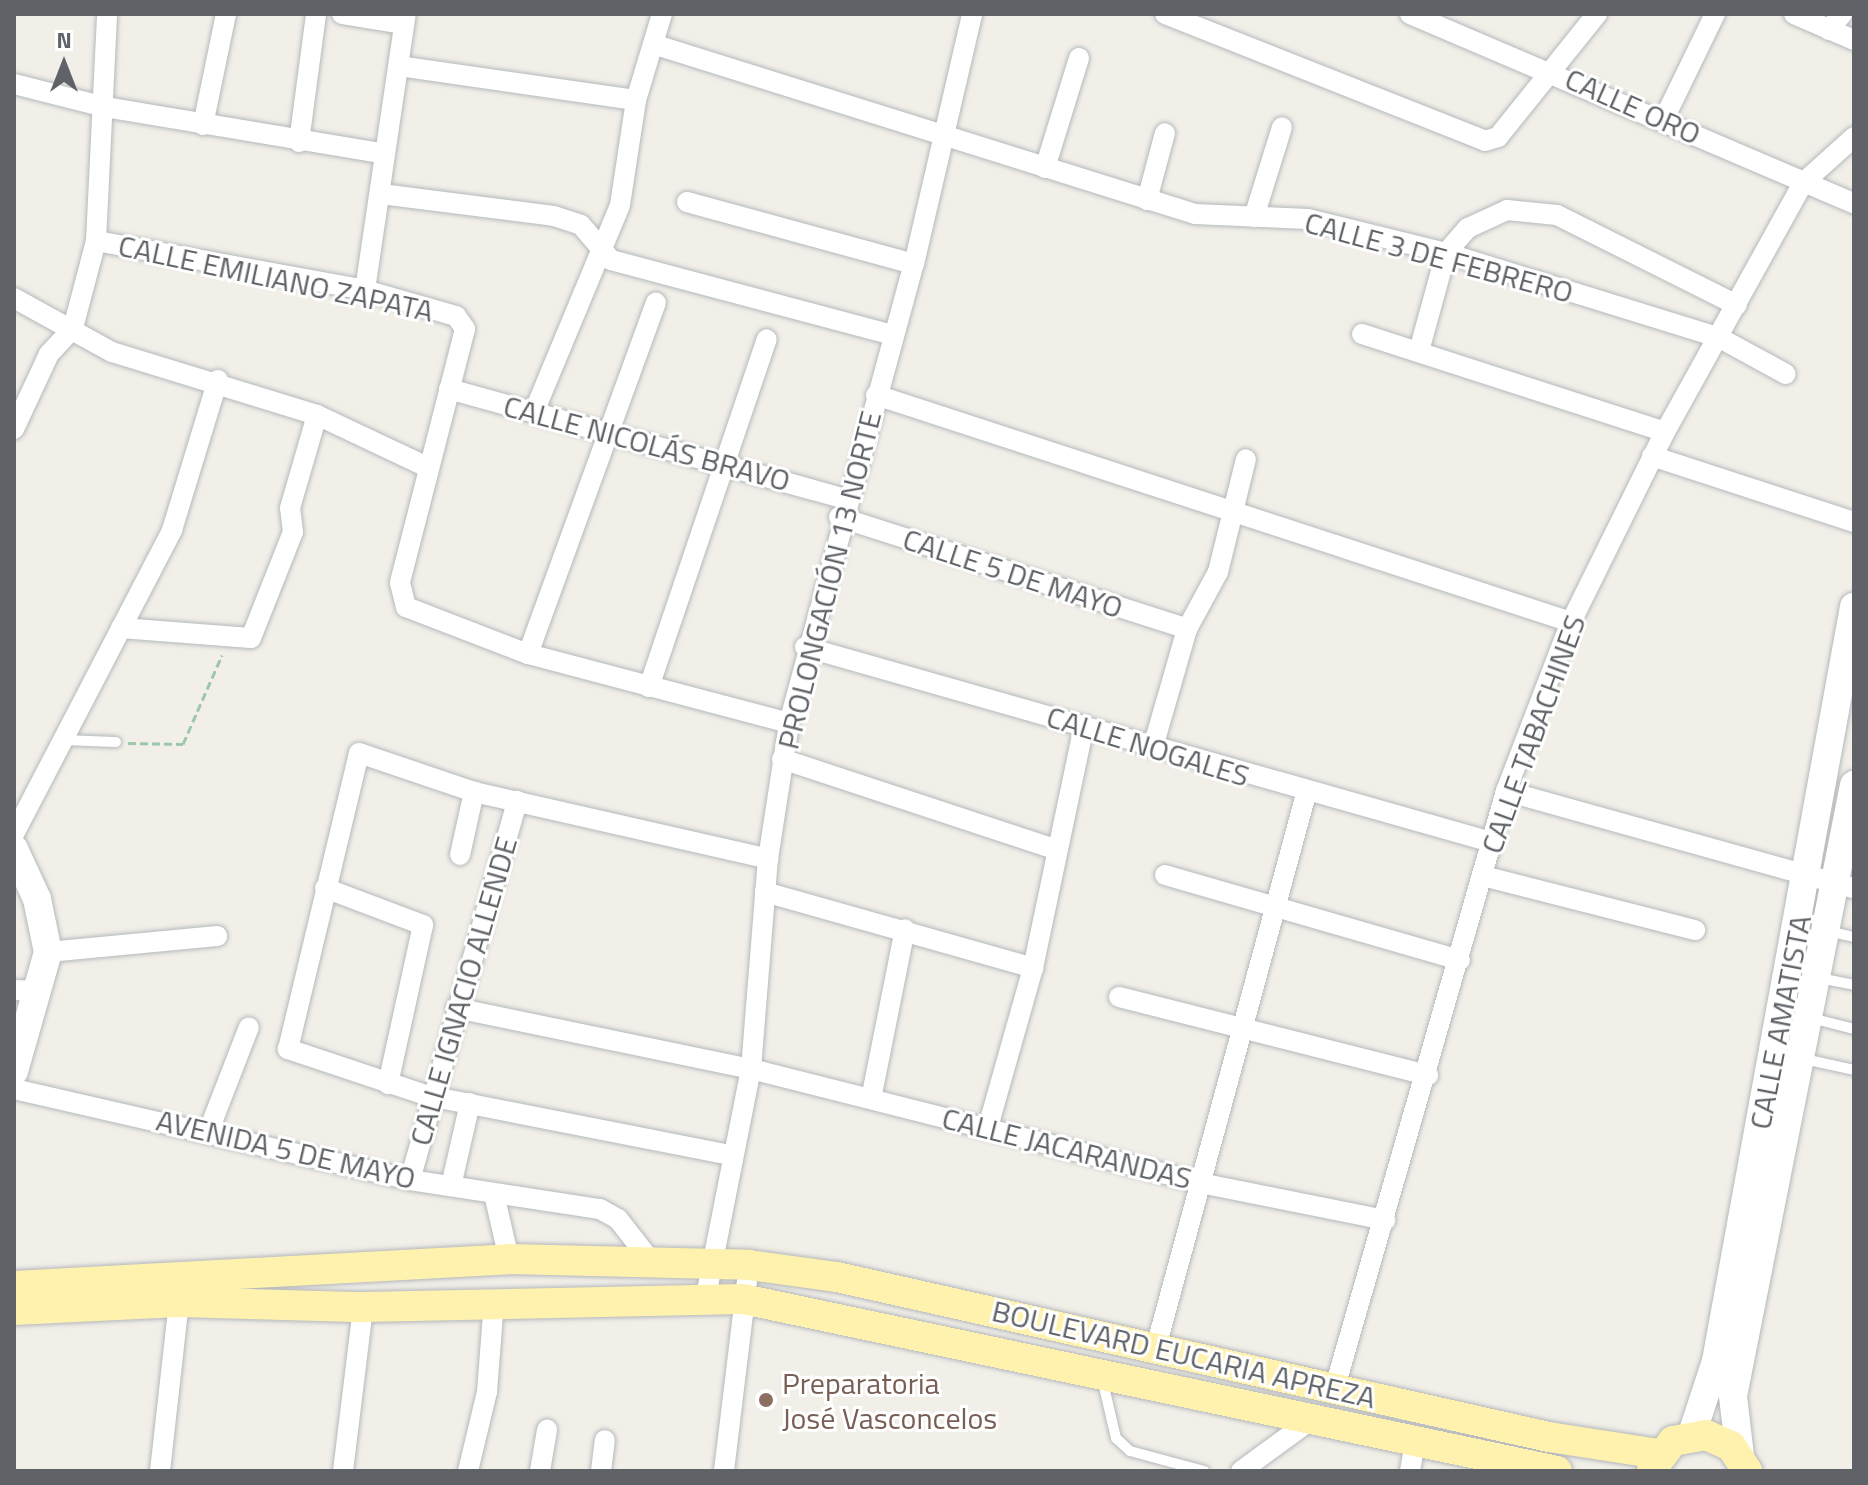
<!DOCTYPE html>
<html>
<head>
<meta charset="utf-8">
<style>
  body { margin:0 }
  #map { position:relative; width:1868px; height:1485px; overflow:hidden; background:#f1efe8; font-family:"Titillium Web",sans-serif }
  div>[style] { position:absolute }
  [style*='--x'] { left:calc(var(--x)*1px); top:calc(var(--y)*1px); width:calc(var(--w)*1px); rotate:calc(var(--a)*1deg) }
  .path>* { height:3px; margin-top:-1.5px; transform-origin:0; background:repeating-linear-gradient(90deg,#9cc7a9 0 8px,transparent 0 12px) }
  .roads { filter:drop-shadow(0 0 2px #b5b8bc) drop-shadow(0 0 2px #b5b8bc) }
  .lane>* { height:10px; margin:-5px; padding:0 5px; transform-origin:5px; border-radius:5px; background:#fff }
  .street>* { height:20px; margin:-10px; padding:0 10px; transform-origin:10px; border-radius:10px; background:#fff }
  .secondary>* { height:28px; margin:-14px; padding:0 14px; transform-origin:14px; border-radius:14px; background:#fff }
  .primary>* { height:30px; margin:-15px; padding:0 15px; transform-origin:15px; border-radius:15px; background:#fff2af }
  .dots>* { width:22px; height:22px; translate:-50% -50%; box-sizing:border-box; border:4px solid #fff; border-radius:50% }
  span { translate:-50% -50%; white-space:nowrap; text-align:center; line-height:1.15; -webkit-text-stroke:6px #fff; paint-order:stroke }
  .street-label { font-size:30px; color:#5f6368 }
  .education-label { font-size:30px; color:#785e54 }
  .left { translate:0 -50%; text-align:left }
  .frame { position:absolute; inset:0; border:16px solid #5f6368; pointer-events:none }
  .north { position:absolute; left:24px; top:24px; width:80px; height:80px; -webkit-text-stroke:6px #fff; paint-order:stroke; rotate:0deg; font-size:22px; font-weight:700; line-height:32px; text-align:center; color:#5f6368 }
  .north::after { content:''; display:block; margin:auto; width:28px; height:36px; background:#5f6368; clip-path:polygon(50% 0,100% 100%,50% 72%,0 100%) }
</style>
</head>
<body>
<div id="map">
  <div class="path">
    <i style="--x:128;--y:743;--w:55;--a:1"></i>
    <i style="--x:183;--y:744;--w:97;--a:-66.3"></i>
  </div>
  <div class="roads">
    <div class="lane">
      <i style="--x:62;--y:740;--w:54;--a:2.1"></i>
      <i style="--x:1828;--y:931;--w:27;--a:13"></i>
      <i style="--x:1819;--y:978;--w:36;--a:11"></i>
      <i style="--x:1811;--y:1018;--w:44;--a:14.3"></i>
      <i style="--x:1804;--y:1059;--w:51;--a:12.4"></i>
      <i style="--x:1102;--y:1378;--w:62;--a:76.9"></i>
      <i style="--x:1116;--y:1438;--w:19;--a:43"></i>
      <i style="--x:1130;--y:1451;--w:77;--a:15.1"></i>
    </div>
    <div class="street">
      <i style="--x:342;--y:14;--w:62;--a:9.3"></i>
      <i style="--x:1165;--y:14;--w:344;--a:21.6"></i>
      <i style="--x:1485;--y:141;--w:14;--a:-17"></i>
      <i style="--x:1498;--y:137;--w:158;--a:-51.2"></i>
      <i style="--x:1410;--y:14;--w:483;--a:23.1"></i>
      <i style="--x:1794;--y:14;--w:65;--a:23.4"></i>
      <i style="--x:1829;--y:30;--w:21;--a:-51"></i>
      <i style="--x:656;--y:45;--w:565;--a:17.41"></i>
      <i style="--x:1195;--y:214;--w:113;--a:2.5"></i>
      <i style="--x:1308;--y:219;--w:142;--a:13.8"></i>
      <i style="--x:1446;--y:253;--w:285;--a:17.2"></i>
      <i style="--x:1718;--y:337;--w:77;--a:28.6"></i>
      <i style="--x:399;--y:66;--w:239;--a:8.2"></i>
      <i style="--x:14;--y:84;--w:94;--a:14.2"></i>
      <i style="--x:105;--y:107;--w:279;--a:9.5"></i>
      <i style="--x:1664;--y:119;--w:117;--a:-64.1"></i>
      <i style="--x:203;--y:125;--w:113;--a:-78.3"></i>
      <i style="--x:299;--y:142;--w:129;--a:-82.4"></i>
      <i style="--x:1045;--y:168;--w:115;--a:-72.8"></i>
      <i style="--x:381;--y:194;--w:174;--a:7.2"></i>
      <i style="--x:554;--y:216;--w:28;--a:18"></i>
      <i style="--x:581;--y:225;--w:46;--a:49.4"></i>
      <i style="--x:611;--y:260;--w:291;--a:14.9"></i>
      <i style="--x:1147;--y:200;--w:69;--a:-75"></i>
      <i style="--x:687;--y:202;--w:235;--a:15.3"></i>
      <i style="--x:1254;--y:217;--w:94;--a:-72.7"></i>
      <i style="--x:96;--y:241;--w:273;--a:10.3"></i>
      <i style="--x:365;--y:290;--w:95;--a:15.9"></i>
      <i style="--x:456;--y:316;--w:16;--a:55"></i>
      <i style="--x:465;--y:329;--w:262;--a:104.4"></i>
      <i style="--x:400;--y:583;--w:25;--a:76"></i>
      <i style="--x:406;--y:607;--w:131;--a:21.1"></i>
      <i style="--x:528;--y:654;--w:270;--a:14.8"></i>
      <i style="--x:365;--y:290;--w:279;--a:-81.6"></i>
      <i style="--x:14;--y:298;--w:112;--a:28.9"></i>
      <i style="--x:112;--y:352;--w:214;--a:17.1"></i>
      <i style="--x:317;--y:415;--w:122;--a:25.3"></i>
      <i style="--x:1362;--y:334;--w:318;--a:17.9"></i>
      <i style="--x:1419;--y:351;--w:102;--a:-74.6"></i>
      <i style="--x:1446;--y:253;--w:33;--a:-49"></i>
      <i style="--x:1468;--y:228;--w:43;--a:-24.8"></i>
      <i style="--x:1507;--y:210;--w:50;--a:5.7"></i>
      <i style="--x:1557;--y:215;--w:201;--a:26.6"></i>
      <i style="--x:449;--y:389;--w:411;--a:15.5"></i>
      <i style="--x:876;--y:395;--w:731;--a:18.09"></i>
      <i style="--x:534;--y:412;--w:224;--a:-67.4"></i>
      <i style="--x:620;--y:205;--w:106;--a:-81.3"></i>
      <i style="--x:636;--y:100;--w:90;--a:-73.2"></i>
      <i style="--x:14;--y:429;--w:83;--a:-65"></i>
      <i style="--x:49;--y:354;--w:35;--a:-47"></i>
      <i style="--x:73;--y:328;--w:90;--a:-75.2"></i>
      <i style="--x:96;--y:241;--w:227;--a:-87.2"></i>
      <i style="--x:1652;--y:456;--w:213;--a:18.1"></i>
      <i style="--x:839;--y:517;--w:366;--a:17.8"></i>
      <i style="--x:121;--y:628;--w:130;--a:4.4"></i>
      <i style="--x:251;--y:638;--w:114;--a:-68.4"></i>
      <i style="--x:293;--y:532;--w:24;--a:-97"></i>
      <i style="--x:290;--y:508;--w:97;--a:-73.8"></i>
      <i style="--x:805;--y:647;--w:713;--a:15.87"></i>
      <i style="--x:528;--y:654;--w:374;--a:-70"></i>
      <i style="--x:649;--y:687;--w:367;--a:-71.3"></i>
      <i style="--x:1153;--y:747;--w:123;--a:-73.9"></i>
      <i style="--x:1187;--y:629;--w:65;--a:-61.5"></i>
      <i style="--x:1218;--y:572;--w:116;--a:-76.1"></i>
      <i style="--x:782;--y:759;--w:287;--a:18.3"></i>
      <i style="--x:1506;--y:791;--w:361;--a:15.6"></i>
      <i style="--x:14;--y:834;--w:343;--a:-62.5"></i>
      <i style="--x:172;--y:530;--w:157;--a:-73"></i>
      <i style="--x:460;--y:855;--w:65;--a:-77.5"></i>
      <i style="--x:1165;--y:875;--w:307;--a:16.1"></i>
      <i style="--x:1483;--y:876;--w:219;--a:14.3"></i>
      <i style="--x:325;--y:888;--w:105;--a:20.7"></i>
      <i style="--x:423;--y:925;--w:163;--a:102.4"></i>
      <i style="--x:765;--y:892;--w:279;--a:15.8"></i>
      <i style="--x:48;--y:952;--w:170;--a:-5.4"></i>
      <i style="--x:14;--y:990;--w:26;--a:2"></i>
      <i style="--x:1119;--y:997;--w:319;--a:14.2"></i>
      <i style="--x:456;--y:1008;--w:301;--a:11.7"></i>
      <i style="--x:751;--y:1069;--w:468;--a:14.2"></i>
      <i style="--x:1205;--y:1184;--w:184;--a:11.3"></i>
      <i style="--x:14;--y:1089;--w:406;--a:12.9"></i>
      <i style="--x:410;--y:1180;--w:192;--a:8.7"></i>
      <i style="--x:600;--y:1209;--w:21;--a:29"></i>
      <i style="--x:618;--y:1219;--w:52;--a:52"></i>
      <i style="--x:871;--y:1099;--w:173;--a:-78.7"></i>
      <i style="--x:988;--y:1127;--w:165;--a:-74.2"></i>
      <i style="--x:1033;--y:968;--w:248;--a:-78.1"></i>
      <i style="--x:209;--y:1130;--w:110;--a:-68.8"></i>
      <i style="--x:730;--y:1155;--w:307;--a:-168.9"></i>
      <i style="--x:429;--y:1096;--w:149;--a:-161.6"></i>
      <i style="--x:288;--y:1049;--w:304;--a:-76.5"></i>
      <i style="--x:359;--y:753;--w:121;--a:18.7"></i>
      <i style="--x:474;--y:792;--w:302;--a:12.8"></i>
      <i style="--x:410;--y:1180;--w:394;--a:-74.2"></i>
      <i style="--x:451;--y:1186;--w:85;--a:-77.1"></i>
      <i style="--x:494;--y:1194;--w:67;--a:77"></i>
      <i style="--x:706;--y:1296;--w:231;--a:-78.8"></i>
      <i style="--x:751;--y:1069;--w:211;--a:-85.4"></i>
      <i style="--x:768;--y:859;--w:138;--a:-81.2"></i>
      <i style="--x:789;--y:723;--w:476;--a:-74.8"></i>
      <i style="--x:914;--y:264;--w:257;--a:-76.9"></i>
      <i style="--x:1156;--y:1347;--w:573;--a:-74.82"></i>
      <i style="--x:1335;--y:1387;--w:620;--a:-73.99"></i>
      <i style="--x:1506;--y:791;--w:181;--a:-69"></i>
      <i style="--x:1571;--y:622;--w:212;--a:-63.7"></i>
      <i style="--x:1665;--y:432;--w:285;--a:-61"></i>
      <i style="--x:1803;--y:183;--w:69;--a:-42"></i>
      <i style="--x:160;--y:1471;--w:170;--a:-83.6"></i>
      <i style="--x:343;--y:1471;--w:165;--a:-83"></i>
      <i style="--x:468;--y:1471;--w:81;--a:-76.5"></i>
      <i style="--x:487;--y:1392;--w:92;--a:-85.6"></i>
      <i style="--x:540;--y:1471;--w:42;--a:-80.3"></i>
      <i style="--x:601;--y:1471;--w:31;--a:-83"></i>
      <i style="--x:724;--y:1471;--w:208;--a:-83.1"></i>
      <i style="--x:1241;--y:1471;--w:83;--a:-36.2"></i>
      <i style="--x:1410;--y:1471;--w:28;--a:-80"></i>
    </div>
    <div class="secondary">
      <i style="--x:14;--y:849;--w:55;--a:65.3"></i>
      <i style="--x:37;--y:899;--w:54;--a:78.3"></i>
      <i style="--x:48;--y:952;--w:124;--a:105.9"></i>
      <i style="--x:1692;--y:1434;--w:77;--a:-71.8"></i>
      <i style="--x:1716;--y:1361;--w:767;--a:-79.63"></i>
      <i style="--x:1740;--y:1456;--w:60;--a:-96.7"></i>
      <i style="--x:1733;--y:1396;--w:623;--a:-78.8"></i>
    </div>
    <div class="primary">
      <i style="--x:14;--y:1286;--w:496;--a:-3.1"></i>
      <i style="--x:509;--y:1259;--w:240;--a:1.4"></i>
      <i style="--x:749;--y:1265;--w:89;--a:7.8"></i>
      <i style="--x:837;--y:1277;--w:730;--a:12.67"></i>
      <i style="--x:1549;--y:1437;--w:111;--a:8.8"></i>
      <i style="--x:14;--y:1310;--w:165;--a:-2.8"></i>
      <i style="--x:179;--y:1302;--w:184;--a:1.6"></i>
      <i style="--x:363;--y:1307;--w:380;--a:-1.2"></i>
      <i style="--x:743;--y:1299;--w:832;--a:11.93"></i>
      <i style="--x:1652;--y:1469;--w:35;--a:-53"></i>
      <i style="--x:1673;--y:1441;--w:34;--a:-10"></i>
      <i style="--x:1706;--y:1435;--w:27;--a:24"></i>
      <i style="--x:1731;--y:1446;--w:30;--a:57"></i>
    </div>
  </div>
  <div class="dots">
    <i style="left:766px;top:1400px;background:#8d6e63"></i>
  </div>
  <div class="street-label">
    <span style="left:1633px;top:106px;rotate:24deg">CALLE ORO</span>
    <span style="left:1439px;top:257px;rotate:15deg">CALLE 3 DE FEBRERO</span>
    <span style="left:276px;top:278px;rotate:12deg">CALLE EMILIANO ZAPATA</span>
    <span style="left:647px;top:443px;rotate:15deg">CALLE NICOLÁS BRAVO</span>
    <span style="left:1013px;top:573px;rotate:18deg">CALLE 5 DE MAYO</span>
    <span style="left:829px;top:580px;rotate:-76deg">PROLONGACIÓN 13 NORTE</span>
    <span style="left:1533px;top:734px;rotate:-70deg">CALLE TABACHINES</span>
    <span style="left:1148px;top:746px;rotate:17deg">CALLE NOGALES</span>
    <span style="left:463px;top:991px;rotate:-74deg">CALLE IGNACIO ALLENDE</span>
    <span style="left:1780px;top:1022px;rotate:-79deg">CALLE AMATISTA</span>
    <span style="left:1067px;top:1148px;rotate:14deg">CALLE JACARANDAS</span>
    <span style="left:286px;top:1149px;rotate:13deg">AVENIDA 5 DE MAYO</span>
    <span style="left:1184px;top:1354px;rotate:13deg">BOULEVARD EUCARIA APREZA</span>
  </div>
  <div class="education-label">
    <span class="left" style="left:782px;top:1400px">Preparatoria<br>José Vasconcelos</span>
  </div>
  <div class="frame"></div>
  <div class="north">N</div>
</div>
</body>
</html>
